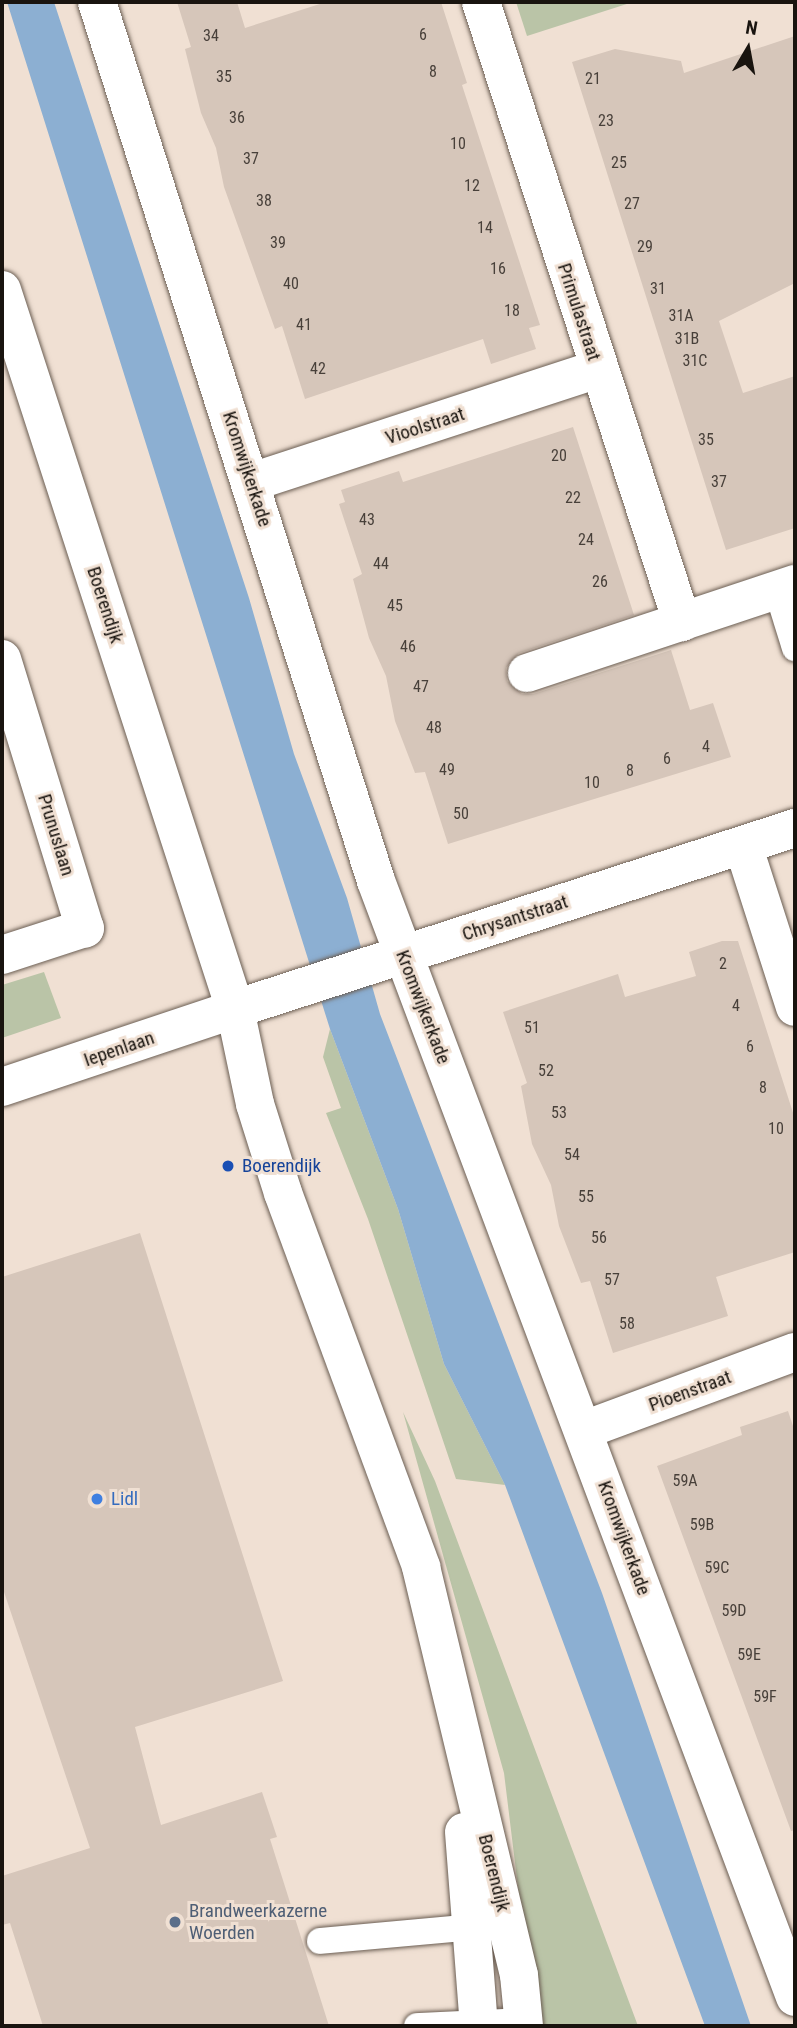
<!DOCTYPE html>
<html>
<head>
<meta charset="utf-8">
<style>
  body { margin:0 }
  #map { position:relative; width:797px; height:2028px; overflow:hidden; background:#f0e0d3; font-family:"Roboto Condensed",sans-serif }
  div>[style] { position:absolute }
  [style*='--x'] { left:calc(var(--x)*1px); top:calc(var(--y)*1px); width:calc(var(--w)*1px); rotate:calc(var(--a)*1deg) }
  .green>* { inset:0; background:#bac4a7 }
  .water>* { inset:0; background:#8cafd2 }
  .building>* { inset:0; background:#d6c6ba }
  .roads { filter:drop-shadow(0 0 2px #6b5e53) drop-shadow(0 0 2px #6b5e53) }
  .lane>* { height:26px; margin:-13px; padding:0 13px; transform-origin:13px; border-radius:13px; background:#fff }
  .street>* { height:38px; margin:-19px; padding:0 19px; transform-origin:19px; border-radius:19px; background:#fff }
  .secondary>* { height:38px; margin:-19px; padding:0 19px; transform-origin:19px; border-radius:19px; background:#fff }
  .dots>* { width:19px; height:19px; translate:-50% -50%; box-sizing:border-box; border:4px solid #f0e0d3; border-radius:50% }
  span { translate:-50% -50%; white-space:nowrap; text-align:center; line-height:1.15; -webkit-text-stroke:6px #f0e0d3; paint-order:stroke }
  .number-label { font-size:16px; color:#48403a }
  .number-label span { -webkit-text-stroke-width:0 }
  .street-label { font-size:19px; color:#19140f }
  .transit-label { font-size:19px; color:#164399 }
  .left { translate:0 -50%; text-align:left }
  .shop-label { font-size:19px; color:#366cbe }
  .service-label { font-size:19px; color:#4e5e75 }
  .frame { position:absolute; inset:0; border:4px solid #19140f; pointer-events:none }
  .north { position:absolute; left:713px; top:14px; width:70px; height:70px; -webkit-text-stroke:5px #f0e0d3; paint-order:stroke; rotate:10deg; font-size:19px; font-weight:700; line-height:28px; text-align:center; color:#19140f }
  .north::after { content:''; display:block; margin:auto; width:24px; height:32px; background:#19140f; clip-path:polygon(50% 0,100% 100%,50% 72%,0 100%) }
</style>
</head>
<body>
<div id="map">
  <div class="green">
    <i style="clip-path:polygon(516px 2px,633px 2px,527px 36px)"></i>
    <i style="clip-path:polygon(44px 972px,61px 1018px,2px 1038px,2px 985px)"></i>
    <i style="clip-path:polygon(330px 1029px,398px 1209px,444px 1364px,505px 1485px,456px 1479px,368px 1219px,326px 1113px,341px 1108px,323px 1057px)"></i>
    <i style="clip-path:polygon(403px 1412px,435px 1481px,638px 2026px,535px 2026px,504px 1773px)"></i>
  </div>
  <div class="water">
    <i style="clip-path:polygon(7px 2px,54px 2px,249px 598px,294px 754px,347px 898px,380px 1014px,602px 1593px,751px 2026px,705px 2026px,505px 1485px,444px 1364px,398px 1209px,330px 1029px)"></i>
  </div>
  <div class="building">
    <i style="clip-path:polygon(177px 2px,237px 2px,245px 28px,326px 2px,441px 2px,467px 83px,462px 85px,540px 325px,529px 328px,536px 349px,491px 364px,483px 339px,305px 399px,282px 326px,275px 329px,224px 187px,216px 148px,201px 113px,185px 49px,191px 47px)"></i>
    <i style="clip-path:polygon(795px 36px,795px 283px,719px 321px,743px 393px,795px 376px,795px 528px,726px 550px,572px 62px,615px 49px,681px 61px,684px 73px)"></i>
    <i style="clip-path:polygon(573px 427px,634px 615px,519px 653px,506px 668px,507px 681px,522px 694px,533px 694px,671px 650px,690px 710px,713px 703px,731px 757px,448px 844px,425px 772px,415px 773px,395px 721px,386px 676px,369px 638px,353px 579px,362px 574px,339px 504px,345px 502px,341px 490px,399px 471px,403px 482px)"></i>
    <i style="clip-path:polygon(722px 941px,738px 941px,795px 1119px,795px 1252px,716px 1277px,728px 1316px,613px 1353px,590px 1281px,581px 1283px,559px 1226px,551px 1185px,532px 1144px,521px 1086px,527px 1083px,503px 1012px,618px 974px,625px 997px,696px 976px,689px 952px)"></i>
    <i style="clip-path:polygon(140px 1233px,283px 1681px,135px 1727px,161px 1825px,262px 1792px,277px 1837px,270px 1839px,329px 2026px,43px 2026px,10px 1923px,2px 1925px,2px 1876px,90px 1848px,2px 1586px,2px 1277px)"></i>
    <i style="clip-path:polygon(788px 1411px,795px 1432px,795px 1830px,791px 1831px,657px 1466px,742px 1435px,740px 1427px)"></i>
  </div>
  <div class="roads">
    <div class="lane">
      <i style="--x:777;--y:590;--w:61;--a:72.8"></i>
      <i style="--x:320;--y:1941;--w:167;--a:-5.2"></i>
      <i style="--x:417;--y:2026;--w:106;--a:-2.7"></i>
    </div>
    <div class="street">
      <i style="--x:97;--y:2;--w:922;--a:72.39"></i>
      <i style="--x:376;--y:881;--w:1192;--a:69.42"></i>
      <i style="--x:481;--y:2;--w:652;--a:72.04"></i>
      <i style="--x:252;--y:482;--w:363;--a:-18.1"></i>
      <i style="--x:2;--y:659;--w:282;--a:72.9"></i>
      <i style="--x:85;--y:928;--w:87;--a:162"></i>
      <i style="--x:527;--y:673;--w:282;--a:-18.4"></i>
      <i style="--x:743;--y:845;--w:170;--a:72.2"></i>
      <i style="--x:2;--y:1087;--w:246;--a:-18.5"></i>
      <i style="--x:584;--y:1430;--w:225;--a:-20.3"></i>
    </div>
    <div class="secondary">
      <i style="--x:2;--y:290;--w:756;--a:72.04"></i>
      <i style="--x:235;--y:1009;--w:97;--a:78.1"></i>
      <i style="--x:255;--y:1104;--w:93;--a:72.5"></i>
      <i style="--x:283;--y:1193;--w:399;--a:69.7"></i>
      <i style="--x:421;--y:1567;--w:420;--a:76.5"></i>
      <i style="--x:519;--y:1975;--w:51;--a:84.4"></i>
      <i style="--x:235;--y:1009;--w:589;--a:-17.91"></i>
      <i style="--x:464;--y:1832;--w:195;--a:85.6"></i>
    </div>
  </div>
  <div class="dots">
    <i style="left:228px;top:1166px;background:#1a4fb4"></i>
    <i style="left:97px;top:1499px;background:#3f7fe0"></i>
    <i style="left:175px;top:1922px;background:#5c6f8a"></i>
  </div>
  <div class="number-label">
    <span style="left:423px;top:35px">6</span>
    <span style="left:211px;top:36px">34</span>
    <span style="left:433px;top:72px">8</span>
    <span style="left:224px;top:77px">35</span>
    <span style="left:593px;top:79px">21</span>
    <span style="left:237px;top:118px">36</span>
    <span style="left:606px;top:121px">23</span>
    <span style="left:458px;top:144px">10</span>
    <span style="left:251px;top:159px">37</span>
    <span style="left:619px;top:163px">25</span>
    <span style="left:472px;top:186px">12</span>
    <span style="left:264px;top:201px">38</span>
    <span style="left:632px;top:204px">27</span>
    <span style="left:485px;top:228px">14</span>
    <span style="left:278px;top:243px">39</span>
    <span style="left:645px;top:247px">29</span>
    <span style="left:498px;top:269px">16</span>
    <span style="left:291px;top:284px">40</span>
    <span style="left:658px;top:289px">31</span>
    <span style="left:512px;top:311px">18</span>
    <span style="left:681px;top:316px">31A</span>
    <span style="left:304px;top:325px">41</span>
    <span style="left:687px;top:339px">31B</span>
    <span style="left:695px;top:361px">31C</span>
    <span style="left:318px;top:369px">42</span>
    <span style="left:706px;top:440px">35</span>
    <span style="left:559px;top:456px">20</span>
    <span style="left:719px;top:482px">37</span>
    <span style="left:573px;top:498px">22</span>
    <span style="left:367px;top:520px">43</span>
    <span style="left:586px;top:540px">24</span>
    <span style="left:381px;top:564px">44</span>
    <span style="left:600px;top:582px">26</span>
    <span style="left:395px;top:606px">45</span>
    <span style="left:408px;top:647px">46</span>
    <span style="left:421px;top:687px">47</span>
    <span style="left:434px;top:728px">48</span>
    <span style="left:706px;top:747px">4</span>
    <span style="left:667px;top:759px">6</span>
    <span style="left:447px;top:770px">49</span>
    <span style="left:630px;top:771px">8</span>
    <span style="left:592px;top:783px">10</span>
    <span style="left:461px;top:814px">50</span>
    <span style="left:723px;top:964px">2</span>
    <span style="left:736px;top:1006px">4</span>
    <span style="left:532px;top:1028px">51</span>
    <span style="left:750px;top:1047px">6</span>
    <span style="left:546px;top:1071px">52</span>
    <span style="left:763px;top:1088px">8</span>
    <span style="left:559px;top:1113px">53</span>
    <span style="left:776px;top:1129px">10</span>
    <span style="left:572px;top:1155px">54</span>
    <span style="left:586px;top:1197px">55</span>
    <span style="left:599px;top:1238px">56</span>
    <span style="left:612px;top:1280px">57</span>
    <span style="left:627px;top:1324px">58</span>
    <span style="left:685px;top:1481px">59A</span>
    <span style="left:702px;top:1525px">59B</span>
    <span style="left:717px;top:1568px">59C</span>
    <span style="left:734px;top:1611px">59D</span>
    <span style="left:749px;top:1655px">59E</span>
    <span style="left:765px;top:1697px">59F</span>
  </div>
  <div class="street-label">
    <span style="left:579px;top:312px;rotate:72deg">Primulastraat</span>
    <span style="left:425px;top:426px;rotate:-18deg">Vioolstraat</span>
    <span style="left:247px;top:469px;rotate:72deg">Kromwijkerkade</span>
    <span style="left:105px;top:605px;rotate:72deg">Boerendijk</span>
    <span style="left:56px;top:835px;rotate:73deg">Prunuslaan</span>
    <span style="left:515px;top:918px;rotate:-18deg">Chrysantstraat</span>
    <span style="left:423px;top:1007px;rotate:69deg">Kromwijkerkade</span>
    <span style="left:119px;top:1049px;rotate:-19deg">Iepenlaan</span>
    <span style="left:690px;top:1391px;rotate:-20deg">Pioenstraat</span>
    <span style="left:624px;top:1538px;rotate:70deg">Kromwijkerkade</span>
    <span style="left:494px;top:1873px;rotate:76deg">Boerendijk</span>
  </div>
  <div class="transit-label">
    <span class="left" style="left:242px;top:1166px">Boerendijk</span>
  </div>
  <div class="shop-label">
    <span class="left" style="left:111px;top:1499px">Lidl</span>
  </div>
  <div class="service-label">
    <span class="left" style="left:189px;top:1922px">Brandweerkazerne<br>Woerden</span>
  </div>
  <div class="frame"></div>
  <div class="north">N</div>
</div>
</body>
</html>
